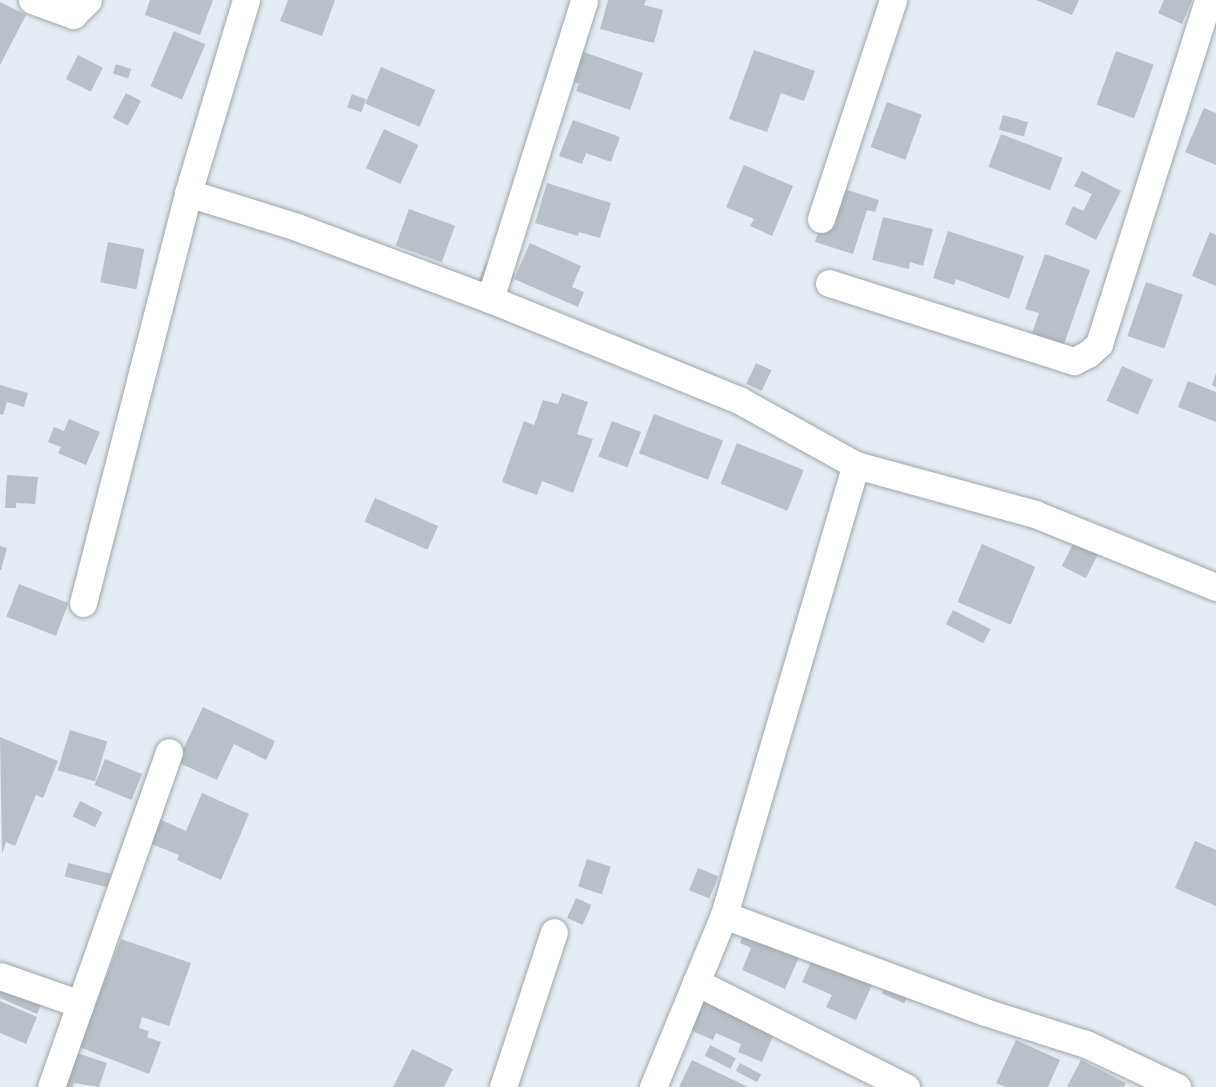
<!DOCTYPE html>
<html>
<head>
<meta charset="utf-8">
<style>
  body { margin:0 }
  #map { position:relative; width:1216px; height:1087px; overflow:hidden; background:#e5ecf3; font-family:Arial,sans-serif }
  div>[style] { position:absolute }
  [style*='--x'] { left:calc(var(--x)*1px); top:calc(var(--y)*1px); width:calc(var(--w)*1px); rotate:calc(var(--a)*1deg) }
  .building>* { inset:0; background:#bac0c7; transform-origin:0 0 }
  .roads { filter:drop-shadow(0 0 2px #9ea4ab) drop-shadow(0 0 2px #9ea4ab) }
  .minor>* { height:27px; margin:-13.5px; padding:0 13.5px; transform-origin:13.5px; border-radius:13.5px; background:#fff }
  span { translate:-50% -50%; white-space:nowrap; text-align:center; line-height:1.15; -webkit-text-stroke:4.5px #fff; paint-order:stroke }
</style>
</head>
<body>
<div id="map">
  <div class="building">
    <i style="clip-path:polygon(150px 0,213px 0,200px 35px,145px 15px)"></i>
    <i style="clip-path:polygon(288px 0,335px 0,322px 36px,280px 21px)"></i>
    <i style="clip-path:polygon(608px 0,646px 0,644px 5px,663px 10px,654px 43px,600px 29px)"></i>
    <i style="clip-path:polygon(1036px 0,1079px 0,1072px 15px)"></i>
    <i style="clip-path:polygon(1164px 0,1192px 0,1182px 24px,1158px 13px)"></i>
    <i style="clip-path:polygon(0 2px,26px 15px,0 65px)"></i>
    <i style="left:174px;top:31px;width:34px;height:60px;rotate:23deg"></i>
    <i style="clip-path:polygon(754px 50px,815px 71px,804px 101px,781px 93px,767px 132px,729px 119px)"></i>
    <i style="clip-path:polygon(581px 51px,643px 73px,630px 110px,576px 91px,579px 84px,571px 81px)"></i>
    <i style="left:1116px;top:51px;width:40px;height:57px;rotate:20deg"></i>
    <i style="left:78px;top:55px;width:28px;height:27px;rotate:27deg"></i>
    <i style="left:116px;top:64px;width:16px;height:10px;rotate:18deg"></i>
    <i style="left:381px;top:67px;width:59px;height:40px;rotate:23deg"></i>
    <i style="left:126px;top:93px;width:17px;height:28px;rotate:28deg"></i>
    <i style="left:352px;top:94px;width:15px;height:14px;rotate:20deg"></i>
    <i style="left:887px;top:102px;width:37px;height:48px;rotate:20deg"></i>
    <i style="clip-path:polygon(1204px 108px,1216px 113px,1216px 165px,1185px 152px)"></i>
    <i style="left:1003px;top:115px;width:26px;height:15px;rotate:16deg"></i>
    <i style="clip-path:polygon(573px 120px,620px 137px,611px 162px,586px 153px,582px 164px,559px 156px)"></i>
    <i style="left:384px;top:129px;width:38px;height:43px;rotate:25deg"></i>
    <i style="left:1001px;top:134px;width:66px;height:35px;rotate:21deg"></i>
    <i style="clip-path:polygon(744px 165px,793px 186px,772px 236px,750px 226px,754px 219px,726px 207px)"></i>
    <i style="clip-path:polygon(1082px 171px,1121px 191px,1096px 240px,1065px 224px,1073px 206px,1083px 211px,1092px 194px,1074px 186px)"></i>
    <i style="clip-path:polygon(547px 183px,611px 203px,600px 238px,579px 232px,578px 236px,535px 223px)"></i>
    <i style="clip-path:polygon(841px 188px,879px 200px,875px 212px,867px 210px,853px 254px,815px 242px,827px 202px)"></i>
    <i style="left:409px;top:209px;width:49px;height:39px;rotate:20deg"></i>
    <i style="clip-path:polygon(883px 217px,933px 229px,923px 266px,910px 262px,909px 269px,872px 260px)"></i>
    <i style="clip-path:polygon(948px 231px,1024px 256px,1009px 299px,956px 279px,954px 285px,933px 278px)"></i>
    <i style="clip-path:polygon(1210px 232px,1216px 235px,1216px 286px,1192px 276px)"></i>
    <i style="left:108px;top:242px;width:37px;height:41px;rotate:11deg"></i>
    <i style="clip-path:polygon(530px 243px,581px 266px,572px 287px,584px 292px,578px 307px,514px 279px)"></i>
    <i style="clip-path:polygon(1045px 254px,1090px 270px,1064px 344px,1032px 333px,1039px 313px,1025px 309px)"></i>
    <i style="clip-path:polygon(486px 262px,515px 273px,512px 282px,492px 274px,488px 285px,478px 282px)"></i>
    <i style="left:1146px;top:282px;width:39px;height:57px;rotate:19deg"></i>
    <i style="left:756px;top:363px;width:17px;height:23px;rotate:25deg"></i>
    <i style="left:1122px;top:366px;width:34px;height:38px;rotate:24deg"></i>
    <i style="clip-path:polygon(1216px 373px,1216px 387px,1212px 385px)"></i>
    <i style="clip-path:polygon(1188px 381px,1216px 392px,1216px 422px,1178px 407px)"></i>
    <i style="clip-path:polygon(0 385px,28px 393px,24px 407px,7px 402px,3px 415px,0 414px)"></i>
    <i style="clip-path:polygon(562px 393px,588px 402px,577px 434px,593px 439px,573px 493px,542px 481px,537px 495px,502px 482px,524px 421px,534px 425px,543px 400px,558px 404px)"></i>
    <i style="left:654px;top:414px;width:74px;height:42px;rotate:21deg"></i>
    <i style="clip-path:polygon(69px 419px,100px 432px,86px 465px,58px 453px,61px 447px,48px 442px,54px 427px,64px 431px)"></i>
    <i style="left:612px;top:421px;width:31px;height:38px;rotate:21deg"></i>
    <i style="left:737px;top:443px;width:72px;height:44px;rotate:22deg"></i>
    <i style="clip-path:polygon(7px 475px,38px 477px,35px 504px,16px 503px,16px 508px,5px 508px)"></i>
    <i style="left:375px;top:498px;width:69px;height:26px;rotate:24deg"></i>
    <i style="left:1074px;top:542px;width:27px;height:27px;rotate:27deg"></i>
    <i style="left:982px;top:544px;width:58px;height:63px;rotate:23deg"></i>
    <i style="clip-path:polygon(0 546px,7px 548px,1px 570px,0 570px)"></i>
    <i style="left:19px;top:584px;width:53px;height:35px;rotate:21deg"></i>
    <i style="left:953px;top:610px;width:42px;height:16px;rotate:27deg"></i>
    <i style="clip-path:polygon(203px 707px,275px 741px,266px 760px,234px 744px,217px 780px,177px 762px)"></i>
    <i style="left:70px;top:730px;width:39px;height:42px;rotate:17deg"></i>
    <i style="clip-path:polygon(0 737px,58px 761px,43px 798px,36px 795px,15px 846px,6px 842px,2px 854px)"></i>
    <i style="left:105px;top:759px;width:40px;height:28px;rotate:22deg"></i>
    <i style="clip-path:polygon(202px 793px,249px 814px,221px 880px,177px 860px,179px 855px,149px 843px,159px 819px,186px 831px)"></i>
    <i style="left:80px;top:801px;width:25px;height:17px;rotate:26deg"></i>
    <i style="clip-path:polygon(1195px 841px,1216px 850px,1216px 906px,1175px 888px)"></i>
    <i style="left:587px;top:859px;width:25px;height:29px;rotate:18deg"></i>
    <i style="left:68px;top:863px;width:44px;height:14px;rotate:14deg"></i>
    <i style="left:698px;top:868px;width:22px;height:24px;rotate:22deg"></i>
    <i style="left:576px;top:898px;width:17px;height:22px;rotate:24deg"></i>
    <i style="clip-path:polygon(748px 922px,804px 946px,785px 989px,742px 970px,751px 948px,740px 943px)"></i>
    <i style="clip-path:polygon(121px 939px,191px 963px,169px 1026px,142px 1017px,139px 1028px,149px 1031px,147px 1037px,161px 1042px,149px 1074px,79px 1047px)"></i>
    <i style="clip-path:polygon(817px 949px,873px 983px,856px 1020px,826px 1007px,832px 995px,802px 982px)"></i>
    <i style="left:889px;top:978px;width:24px;height:17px;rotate:24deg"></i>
    <i style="clip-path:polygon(0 986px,49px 988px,37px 1014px,0 998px)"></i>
    <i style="clip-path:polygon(706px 990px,779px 1022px,762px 1062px,738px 1052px,741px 1044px,716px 1033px,713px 1040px,688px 1029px)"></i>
    <i style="clip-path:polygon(0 1001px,37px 1017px,26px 1044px,0 1033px)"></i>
    <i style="clip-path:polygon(1016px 1040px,1060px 1060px,1048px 1087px,1005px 1087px,996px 1083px)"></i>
    <i style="left:710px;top:1045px;width:29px;height:12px;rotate:27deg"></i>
    <i style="clip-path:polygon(412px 1049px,453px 1069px,444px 1087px,393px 1087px)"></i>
    <i style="clip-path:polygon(74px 1052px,107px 1063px,99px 1087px,74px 1083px,73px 1087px,63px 1087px)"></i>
    <i style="clip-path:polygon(692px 1060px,748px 1087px,679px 1087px)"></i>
    <i style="clip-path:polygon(1081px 1060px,1126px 1083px,1124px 1087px,1067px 1087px)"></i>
    <i style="left:740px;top:1063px;width:24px;height:9px;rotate:28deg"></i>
  </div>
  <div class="roads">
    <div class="minor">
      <i style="--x:32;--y:0;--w:44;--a:20.1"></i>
      <i style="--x:73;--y:15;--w:21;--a:-45"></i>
      <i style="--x:246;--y:0;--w:202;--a:106.7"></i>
      <i style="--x:188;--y:193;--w:114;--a:17.3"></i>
      <i style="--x:297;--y:227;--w:206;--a:20.5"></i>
      <i style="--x:490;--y:299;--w:269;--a:22.1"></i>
      <i style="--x:739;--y:400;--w:134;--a:29.1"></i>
      <i style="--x:856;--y:465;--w:186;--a:15.3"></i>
      <i style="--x:1035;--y:514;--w:195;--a:22"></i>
      <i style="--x:821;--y:219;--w:231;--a:-71.8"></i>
      <i style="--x:829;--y:283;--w:257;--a:17.7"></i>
      <i style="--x:1074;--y:361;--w:16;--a:-27"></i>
      <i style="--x:1088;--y:354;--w:15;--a:-42"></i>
      <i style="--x:1099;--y:344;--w:361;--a:-72.4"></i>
      <i style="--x:490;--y:299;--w:313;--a:-72.5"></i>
      <i style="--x:83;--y:603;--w:423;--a:-75.6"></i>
      <i style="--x:724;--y:915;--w:278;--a:20.4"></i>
      <i style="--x:985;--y:1012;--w:106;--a:17.6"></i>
      <i style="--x:1086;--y:1044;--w:101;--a:25.3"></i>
      <i style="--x:0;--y:976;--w:85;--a:19.3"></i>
      <i style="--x:696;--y:982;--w:235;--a:26.6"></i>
      <i style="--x:51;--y:1087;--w:355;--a:-70.6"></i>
      <i style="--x:503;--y:1087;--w:163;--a:-71.8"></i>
      <i style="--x:653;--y:1087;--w:186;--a:-67.6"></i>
      <i style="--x:724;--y:915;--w:469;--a:-73.7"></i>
    </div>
  </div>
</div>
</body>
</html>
